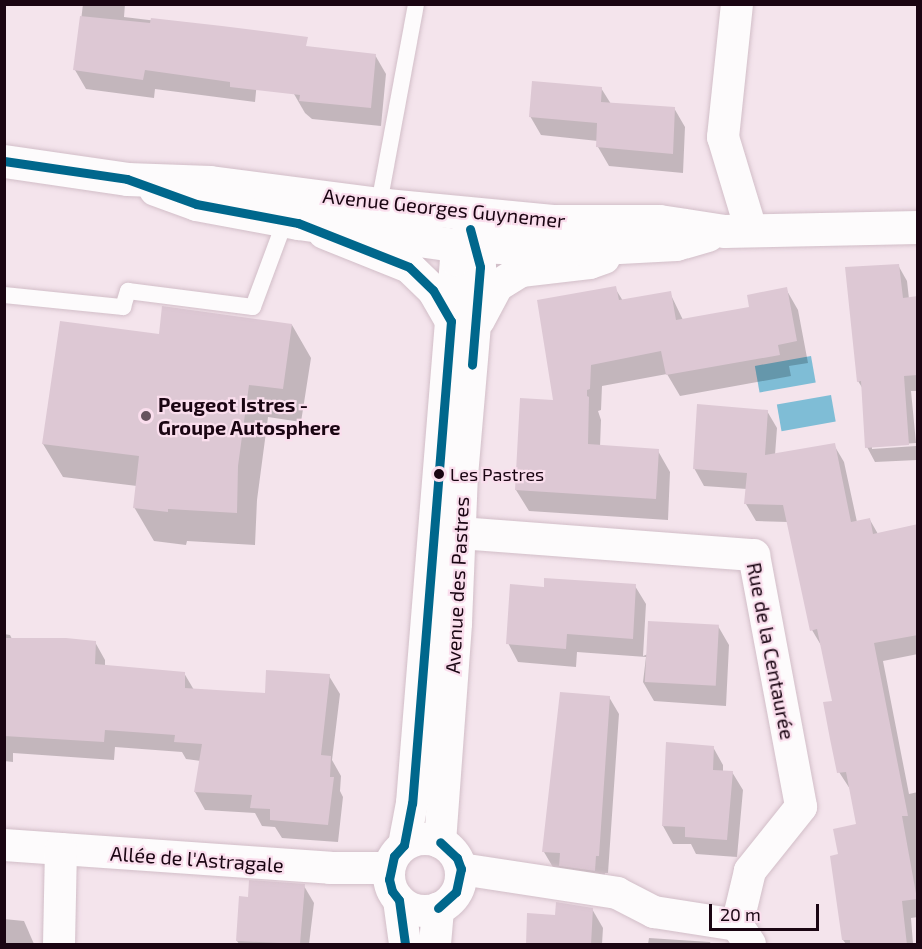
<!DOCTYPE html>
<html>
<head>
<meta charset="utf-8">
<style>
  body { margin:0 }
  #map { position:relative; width:922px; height:949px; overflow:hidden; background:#f4e4ec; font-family:"Exo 2",sans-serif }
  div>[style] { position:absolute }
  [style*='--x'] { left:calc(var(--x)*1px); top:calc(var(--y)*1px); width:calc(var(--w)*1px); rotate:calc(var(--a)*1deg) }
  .water>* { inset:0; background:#7fbdd6; transform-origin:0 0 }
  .shadow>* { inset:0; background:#0003 }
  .building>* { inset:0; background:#ddc8d4; transform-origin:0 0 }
  .roads { filter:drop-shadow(0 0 2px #d2bec8) drop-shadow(0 0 2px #d2bec8) }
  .lane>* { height:16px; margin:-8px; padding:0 8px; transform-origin:8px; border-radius:8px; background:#fdfbfc }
  .street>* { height:32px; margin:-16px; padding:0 16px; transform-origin:16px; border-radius:16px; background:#fdfbfc }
  .street>.ring { margin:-16px; padding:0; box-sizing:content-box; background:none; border:32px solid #fdfbfc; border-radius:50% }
  .secondary>* { height:33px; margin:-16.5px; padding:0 16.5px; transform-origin:16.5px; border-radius:16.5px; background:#fdfbfc }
  .bus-1>* { height:9px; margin:-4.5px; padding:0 4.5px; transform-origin:4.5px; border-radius:4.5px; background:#00678c }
  .dots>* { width:16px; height:16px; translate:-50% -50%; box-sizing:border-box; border:3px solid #fadeed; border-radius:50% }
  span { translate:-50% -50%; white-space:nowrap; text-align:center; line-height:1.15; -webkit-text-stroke:4.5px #fadeed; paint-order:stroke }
  .bus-label { font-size:18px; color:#1a0512 }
  .left { translate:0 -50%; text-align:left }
  .street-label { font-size:20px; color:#1a0512 }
  .poi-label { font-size:20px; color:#1a0512; font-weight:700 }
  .frame { position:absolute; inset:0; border:6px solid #1a0512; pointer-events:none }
  .scale { position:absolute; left:709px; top:904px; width:110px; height:27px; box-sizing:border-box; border:3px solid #1a0512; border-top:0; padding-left:8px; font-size:18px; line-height:21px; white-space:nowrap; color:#1a0512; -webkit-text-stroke:4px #fadeed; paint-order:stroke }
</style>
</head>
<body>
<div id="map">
  <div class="water">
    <i style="left:811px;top:356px;width:27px;height:57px;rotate:80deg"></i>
    <i style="left:831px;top:395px;width:27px;height:55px;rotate:80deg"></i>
  </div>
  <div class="shadow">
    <i style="clip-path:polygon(83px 4px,125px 4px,124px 17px,249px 32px,260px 51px,255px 102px,155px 89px,154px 98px,86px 89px,75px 70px)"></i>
    <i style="clip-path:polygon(375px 55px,386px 74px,381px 126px,312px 119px,305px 113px,294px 94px)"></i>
    <i style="clip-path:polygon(601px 88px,611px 104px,674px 108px,685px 127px,683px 173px,609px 166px,598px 147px,598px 141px,541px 135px,530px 116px)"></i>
    <i style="clip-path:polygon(898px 265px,907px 281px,909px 299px,918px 298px,918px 391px,911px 391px,916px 443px,872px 446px,872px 449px,916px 446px,917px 460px,875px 462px,867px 447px,863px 389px,858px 381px)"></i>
    <i style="clip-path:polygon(615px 288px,623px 301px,670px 293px,683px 320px,751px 308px,786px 289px,798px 310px,808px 363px,789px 366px,791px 376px,680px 396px,667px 374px,602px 386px,601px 410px,598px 411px,601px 420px,600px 447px,658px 451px,670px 472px,668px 520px,529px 511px,516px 490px,555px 402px)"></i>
    <i style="clip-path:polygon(292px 325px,311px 358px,301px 422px,268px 417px,257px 500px,255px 545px,187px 541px,186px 545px,154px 541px,134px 507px,137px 486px,63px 477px,43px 444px,160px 336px)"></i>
    <i style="clip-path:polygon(767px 411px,777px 428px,775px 455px,834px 445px,844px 462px,857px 522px,870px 520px,878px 534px,918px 526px,918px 654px,883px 661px,909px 794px,918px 792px,918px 917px,911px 918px,913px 944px,846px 944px,843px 940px,840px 856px,857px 825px,850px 789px,839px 772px,834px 702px,822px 647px,812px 630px,788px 522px,756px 521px,746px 504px,747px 489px,704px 486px,694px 468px)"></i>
    <i style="clip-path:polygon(635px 586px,646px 604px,643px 656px,718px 626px,729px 645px,726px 706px,654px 701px,643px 682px,646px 657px,577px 652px,576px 667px,518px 662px,508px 643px,545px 588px)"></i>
    <i style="clip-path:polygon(4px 634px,10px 635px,12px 639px,95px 642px,105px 660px,105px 667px,184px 673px,194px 690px,266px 694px,329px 676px,340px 694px,332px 760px,341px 776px,340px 791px,343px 797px,338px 842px,282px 838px,275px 827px,262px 826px,255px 813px,205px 810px,195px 792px,201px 761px,186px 759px,182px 752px,115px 747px,114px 760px,13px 753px,13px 762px,4px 761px)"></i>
    <i style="clip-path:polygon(609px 697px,619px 714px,608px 873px,605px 873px,604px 888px,554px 869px,544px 852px)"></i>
    <i style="clip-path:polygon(668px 744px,713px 747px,723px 765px,723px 772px,732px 772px,743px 790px,737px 857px,696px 854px,691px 844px,673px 844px,663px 826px)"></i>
    <i style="clip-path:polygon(304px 886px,314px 903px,309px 944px,239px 944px,237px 941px,249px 898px)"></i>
    <i style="clip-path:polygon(592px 909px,603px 928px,602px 944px,527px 944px,556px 916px)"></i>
    <i style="clip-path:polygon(4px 919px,24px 921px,34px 944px,4px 944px)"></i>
    <i style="clip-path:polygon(649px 938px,710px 942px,711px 944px,648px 944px)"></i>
  </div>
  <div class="building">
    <i style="clip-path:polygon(80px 16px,150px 23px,151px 18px,222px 26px,308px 37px,306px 46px,376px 54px,371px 108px,299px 101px,300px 95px,230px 87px,230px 82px,145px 70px,143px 80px,73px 70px)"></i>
    <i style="clip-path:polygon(532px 81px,602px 87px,601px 102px,675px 107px,673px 154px,596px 147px,597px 123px,529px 117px)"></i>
    <i style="clip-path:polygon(899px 264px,903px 298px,918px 296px,918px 375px,904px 376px,909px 445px,865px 448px,861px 381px,857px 382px,845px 267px)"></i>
    <i style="clip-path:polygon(616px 286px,619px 300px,671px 291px,676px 320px,749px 307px,747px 295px,787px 287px,797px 341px,778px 345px,780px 355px,666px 375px,661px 351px,591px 365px,590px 389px,587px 390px,587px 396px,589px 397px,588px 444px,659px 449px,656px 499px,515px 490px,520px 398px,553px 400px,537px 300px)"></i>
    <i style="clip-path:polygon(162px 306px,292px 324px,283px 389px,249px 385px,238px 466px,237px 513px,168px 509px,168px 512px,133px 508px,139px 456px,42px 444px,60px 321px,159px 334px)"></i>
    <i style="clip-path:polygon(697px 404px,768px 410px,765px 455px,835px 443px,851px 522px,870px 518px,873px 534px,918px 524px,918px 635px,874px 643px,908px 816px,902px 816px,917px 899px,902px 901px,907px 945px,850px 945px,850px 940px,842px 940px,830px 856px,838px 854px,833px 829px,856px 824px,846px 772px,837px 773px,830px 739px,823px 702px,832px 701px,817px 629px,810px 631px,783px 505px,744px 504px,747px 473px,693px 469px)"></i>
    <i style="clip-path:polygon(544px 578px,636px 584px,633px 639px,567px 634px,566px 649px,506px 644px,510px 584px,544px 587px)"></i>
    <i style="left:648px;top:621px;width:71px;height:61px;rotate:3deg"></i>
    <i style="clip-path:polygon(4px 638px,66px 638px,96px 641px,95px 664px,185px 672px,185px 688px,265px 693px,266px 670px,330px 674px,321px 755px,331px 756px,330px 777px,334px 777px,328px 825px,270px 820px,270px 809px,250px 808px,252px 795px,194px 792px,202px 744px,174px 742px,175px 735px,105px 730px,104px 742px,4px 736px)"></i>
    <i style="clip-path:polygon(560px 692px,610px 696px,599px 856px,596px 856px,595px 871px,559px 866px,560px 853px,542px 852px)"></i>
    <i style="clip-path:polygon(666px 742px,714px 746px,713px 770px,733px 771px,727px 840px,685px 837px,685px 827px,662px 826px)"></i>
    <i style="clip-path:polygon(249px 880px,305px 884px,300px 944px,236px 941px,239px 896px,248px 897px)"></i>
    <i style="clip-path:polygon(556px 902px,593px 908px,591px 945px,526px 945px,527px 913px,555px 915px)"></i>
  </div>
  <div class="roads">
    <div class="lane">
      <i style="--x:379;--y:204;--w:203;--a:-79.5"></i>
      <i style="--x:4;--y:295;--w:120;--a:5.8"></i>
      <i style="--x:123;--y:307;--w:17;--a:-73"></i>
      <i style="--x:128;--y:291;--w:126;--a:7.3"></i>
      <i style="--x:253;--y:307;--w:92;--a:-69.6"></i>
    </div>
    <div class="street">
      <i style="--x:737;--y:4;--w:134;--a:96"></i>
      <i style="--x:723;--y:137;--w:97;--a:73.2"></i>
      <i style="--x:324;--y:233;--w:92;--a:21.8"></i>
      <i style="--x:409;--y:267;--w:33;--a:44"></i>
      <i style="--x:433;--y:290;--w:36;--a:60"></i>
      <i style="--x:479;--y:320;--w:38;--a:-62"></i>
      <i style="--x:497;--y:286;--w:28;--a:-32"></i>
      <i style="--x:521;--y:271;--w:69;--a:-6.6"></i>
      <i style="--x:590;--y:263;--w:15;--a:-20"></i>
      <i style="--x:459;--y:533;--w:296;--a:4.3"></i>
      <i style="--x:754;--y:555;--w:256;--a:79.4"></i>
      <i style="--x:801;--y:807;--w:82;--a:128.6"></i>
      <i style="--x:750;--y:871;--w:56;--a:103.5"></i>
      <i style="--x:737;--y:925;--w:23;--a:56"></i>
      <i class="ring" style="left:389px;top:839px;width:40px;height:40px"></i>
      <i style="--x:440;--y:842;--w:220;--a:-85.8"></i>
      <i style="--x:456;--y:623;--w:147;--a:-87.7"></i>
      <i style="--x:462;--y:476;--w:210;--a:-85.1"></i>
      <i style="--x:480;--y:267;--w:39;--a:-105"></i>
      <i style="--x:4;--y:845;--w:327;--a:4"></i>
      <i style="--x:330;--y:868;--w:59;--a:0"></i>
      <i style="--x:404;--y:845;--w:43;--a:-79.2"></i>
      <i style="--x:412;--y:803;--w:545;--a:-85.37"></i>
      <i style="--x:456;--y:260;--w:34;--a:-66"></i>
      <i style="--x:461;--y:869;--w:158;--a:8.7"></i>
      <i style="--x:617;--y:893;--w:42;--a:27.2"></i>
      <i style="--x:654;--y:912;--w:84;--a:8.9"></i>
      <i style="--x:399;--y:900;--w:44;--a:82.2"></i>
      <i style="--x:59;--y:944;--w:95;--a:-88.8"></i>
      <i style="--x:435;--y:944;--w:36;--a:-85"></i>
    </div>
    <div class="secondary">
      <i style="--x:4;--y:161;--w:124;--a:8.3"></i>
      <i style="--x:127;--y:179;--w:83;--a:2.1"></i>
      <i style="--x:210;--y:182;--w:177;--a:7.4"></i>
      <i style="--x:386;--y:205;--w:167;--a:5.5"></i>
      <i style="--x:552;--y:221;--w:107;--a:0"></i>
      <i style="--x:659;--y:221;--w:66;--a:8.7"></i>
      <i style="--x:724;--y:231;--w:194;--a:-1.2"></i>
      <i style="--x:155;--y:189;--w:44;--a:20.1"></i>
      <i style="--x:196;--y:204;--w:104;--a:10.6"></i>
      <i style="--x:298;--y:223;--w:166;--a:8"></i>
      <i style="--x:462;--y:246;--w:119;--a:1.4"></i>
      <i style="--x:581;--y:249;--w:95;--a:-3"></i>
      <i style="--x:676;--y:244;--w:33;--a:-16"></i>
    </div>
  </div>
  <div class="bus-1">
    <i style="--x:4;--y:161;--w:124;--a:8.3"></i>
    <i style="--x:127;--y:179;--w:73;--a:19.9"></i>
    <i style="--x:196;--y:204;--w:104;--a:10.6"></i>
    <i style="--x:298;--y:223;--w:119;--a:21.6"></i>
    <i style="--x:409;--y:267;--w:33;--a:44"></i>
    <i style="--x:433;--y:290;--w:36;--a:60"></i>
    <i style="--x:451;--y:321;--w:484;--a:94.6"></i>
    <i style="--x:412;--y:803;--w:43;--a:100.8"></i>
    <i style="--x:470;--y:229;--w:39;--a:75"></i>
    <i style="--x:480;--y:267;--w:98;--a:94.7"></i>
    <i style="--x:404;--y:845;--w:15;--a:132"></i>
    <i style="--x:394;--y:856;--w:24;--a:102"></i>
    <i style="--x:389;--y:879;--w:12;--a:76"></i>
    <i style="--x:392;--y:891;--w:11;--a:52"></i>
    <i style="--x:399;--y:900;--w:44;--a:82.2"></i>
    <i style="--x:438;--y:908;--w:24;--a:-42"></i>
    <i style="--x:456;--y:892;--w:24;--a:-78"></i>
    <i style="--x:461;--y:869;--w:12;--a:-110"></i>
    <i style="--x:457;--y:858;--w:23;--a:-137"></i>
  </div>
  <div class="dots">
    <i style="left:146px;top:416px;background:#66535e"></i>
    <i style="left:439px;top:474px;background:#1a0512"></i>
  </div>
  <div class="bus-label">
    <span class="left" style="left:450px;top:474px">Les Pastres</span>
  </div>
  <div class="street-label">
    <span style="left:444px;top:208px;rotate:6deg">Avenue Georges Guynemer</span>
    <span style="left:457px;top:585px;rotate:-87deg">Avenue des Pastres</span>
    <span style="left:771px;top:651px;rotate:79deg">Rue de la Centaurée</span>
    <span style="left:197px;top:859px;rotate:4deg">Allée de l'Astragale</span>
  </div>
  <div class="poi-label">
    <span class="left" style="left:158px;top:416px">Peugeot Istres -<br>Groupe Autosphere</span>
  </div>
  <div class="frame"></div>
  <div class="scale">20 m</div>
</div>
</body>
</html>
